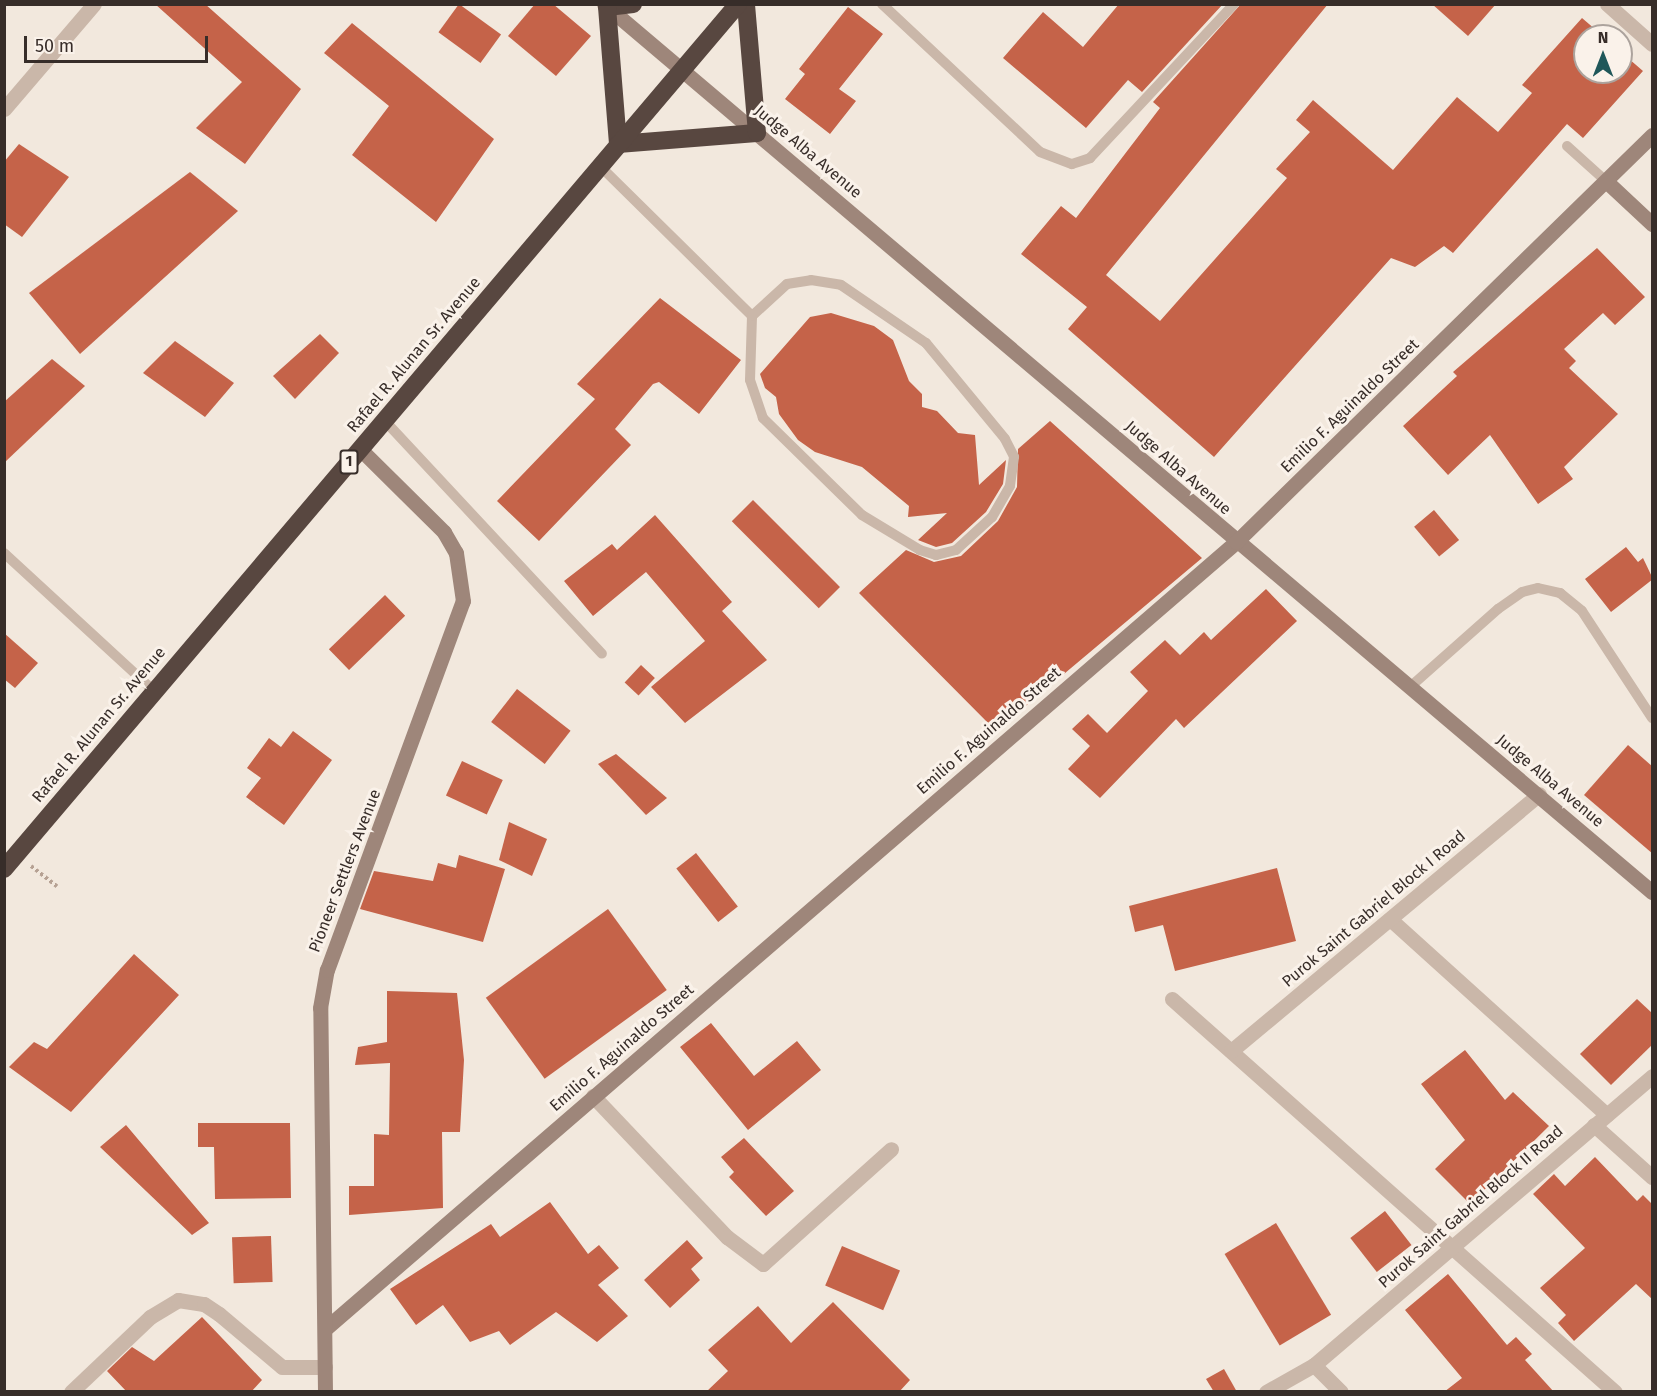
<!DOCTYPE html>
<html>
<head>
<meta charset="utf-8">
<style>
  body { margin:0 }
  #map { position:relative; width:1657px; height:1396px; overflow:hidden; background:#f2e8dd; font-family:"Fira Sans",sans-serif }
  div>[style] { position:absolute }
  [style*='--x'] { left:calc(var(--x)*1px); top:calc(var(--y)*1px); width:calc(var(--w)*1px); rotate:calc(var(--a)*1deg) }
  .building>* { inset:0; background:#c56349; transform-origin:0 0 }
  .path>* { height:4px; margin-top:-2px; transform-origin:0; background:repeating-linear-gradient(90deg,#b6a193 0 3px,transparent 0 6px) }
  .lane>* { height:10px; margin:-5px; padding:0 5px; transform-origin:5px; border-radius:5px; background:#cab7a9 }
  .street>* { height:15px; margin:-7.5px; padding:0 7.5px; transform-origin:7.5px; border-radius:7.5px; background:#cab7a9 }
  .secondary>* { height:15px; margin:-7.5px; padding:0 7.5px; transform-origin:7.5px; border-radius:7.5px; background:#9e867a }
  .highway>* { height:18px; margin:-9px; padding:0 9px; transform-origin:9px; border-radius:9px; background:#584740 }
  span { translate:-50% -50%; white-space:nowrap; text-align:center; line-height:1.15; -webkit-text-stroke:6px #faf2ea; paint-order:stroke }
  .shield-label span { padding:2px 4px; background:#faf2ea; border:2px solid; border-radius:4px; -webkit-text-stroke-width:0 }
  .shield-label { font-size:15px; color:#372d29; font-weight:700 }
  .street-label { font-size:16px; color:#372d29 }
  .frame { position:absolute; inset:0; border:6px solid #372d29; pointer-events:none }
  .north { position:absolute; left:1573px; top:24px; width:60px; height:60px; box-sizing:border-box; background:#faf2ea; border:2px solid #aca39d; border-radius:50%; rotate:0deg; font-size:16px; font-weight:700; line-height:24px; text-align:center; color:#372d29 }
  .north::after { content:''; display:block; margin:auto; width:21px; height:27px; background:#1f5759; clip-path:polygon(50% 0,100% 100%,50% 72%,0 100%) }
  .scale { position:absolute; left:24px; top:36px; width:184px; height:27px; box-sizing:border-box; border:3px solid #372d29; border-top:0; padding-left:8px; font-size:18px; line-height:21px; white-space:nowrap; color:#372d29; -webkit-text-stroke:4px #faf2ea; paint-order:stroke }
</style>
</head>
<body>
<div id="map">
  <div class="building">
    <i style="clip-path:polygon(155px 4px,205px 4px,301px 89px,245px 164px,196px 128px,242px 82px)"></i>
    <i style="left:459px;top:4px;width:52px;height:35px;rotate:36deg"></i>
    <i style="clip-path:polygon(535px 4px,553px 4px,591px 36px,556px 76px,508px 36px)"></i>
    <i style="clip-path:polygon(1119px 4px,1223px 4px,1142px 92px,1128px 80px,1086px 128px,1003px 58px,1043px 12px,1083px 47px)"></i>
    <i style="clip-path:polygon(1241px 4px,1328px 4px,1106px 275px,1160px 321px,1287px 178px,1276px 169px,1310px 132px,1296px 120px,1313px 100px,1393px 170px,1457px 97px,1498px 132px,1532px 93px,1522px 85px,1582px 18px,1603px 36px,1585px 36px,1585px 72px,1621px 72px,1621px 52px,1643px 71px,1583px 138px,1567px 124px,1453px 253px,1444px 246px,1415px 267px,1391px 258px,1214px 457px,1068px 329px,1087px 307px,1021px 254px,1061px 206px,1076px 218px,1160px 108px,1153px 102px)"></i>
    <i style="clip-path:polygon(1432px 4px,1496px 4px,1468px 36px)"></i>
    <i style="clip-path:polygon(848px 7px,883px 34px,839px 89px,856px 101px,830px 134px,785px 99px,805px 74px,799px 69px)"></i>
    <i style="clip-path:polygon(352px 23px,494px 139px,436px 222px,352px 155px,389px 106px,324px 53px)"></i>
    <i style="clip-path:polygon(19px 144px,69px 177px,22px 237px,4px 224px,4px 162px)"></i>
    <i style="clip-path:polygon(190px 172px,238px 211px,80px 354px,29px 293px)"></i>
    <i style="clip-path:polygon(1597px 248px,1645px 297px,1615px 325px,1603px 313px,1564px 349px,1576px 361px,1569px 368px,1618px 414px,1564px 467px,1573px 479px,1538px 504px,1490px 435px,1448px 475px,1403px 426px,1457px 376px,1453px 372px)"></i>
    <i style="clip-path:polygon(660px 298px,741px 360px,699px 414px,659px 382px,653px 384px,615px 429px,631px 445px,539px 541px,497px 501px,595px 399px,577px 384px)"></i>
    <i style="clip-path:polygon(831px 313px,874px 326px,893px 340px,909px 381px,922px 394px,922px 407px,937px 411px,958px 433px,975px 435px,979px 485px,1006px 460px,1003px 484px,986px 512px,952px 543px,936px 547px,918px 540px,947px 513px,908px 517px,909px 506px,862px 467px,815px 452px,798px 440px,779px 414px,776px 397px,765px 388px,760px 374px,810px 317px)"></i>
    <i style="clip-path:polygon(320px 334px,339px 353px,295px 399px,273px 376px)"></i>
    <i style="clip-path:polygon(175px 341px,234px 383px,205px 417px,143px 373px)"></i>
    <i style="clip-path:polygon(52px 359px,85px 386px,4px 463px,4px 402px)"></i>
    <i style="clip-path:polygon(1050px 421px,1202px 558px,996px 731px,859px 593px,906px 550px,934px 562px,961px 556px,998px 521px,1017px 487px,1018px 449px)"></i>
    <i style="left:753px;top:500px;width:123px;height:30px;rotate:45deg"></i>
    <i style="left:1434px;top:510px;width:39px;height:26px;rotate:50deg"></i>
    <i style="clip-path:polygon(655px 515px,732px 602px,722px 611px,767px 660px,685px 723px,651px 687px,705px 641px,646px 572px,593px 616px,564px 581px,612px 544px,617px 550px)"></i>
    <i style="clip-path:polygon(1626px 547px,1638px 562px,1643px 558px,1653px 579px,1611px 612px,1585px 579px)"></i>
    <i style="clip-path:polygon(1266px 589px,1297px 621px,1184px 728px,1176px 719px,1100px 798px,1068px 769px,1090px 746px,1072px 729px,1088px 714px,1107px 733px,1148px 691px,1130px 672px,1165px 640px,1180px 655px,1204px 632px,1211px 640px)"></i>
    <i style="left:385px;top:595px;width:29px;height:78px;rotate:46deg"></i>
    <i style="clip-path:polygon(4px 633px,38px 663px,15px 688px,4px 679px)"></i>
    <i style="left:641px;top:665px;width:19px;height:24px;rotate:43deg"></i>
    <i style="left:517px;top:689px;width:68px;height:42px;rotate:38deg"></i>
    <i style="clip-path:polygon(293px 731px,332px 760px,284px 825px,246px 797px,261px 778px,247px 768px,269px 738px,281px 747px)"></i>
    <i style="clip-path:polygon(1628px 745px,1653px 767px,1653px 854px,1584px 795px)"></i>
    <i style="clip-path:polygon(616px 754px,667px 798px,646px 815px,598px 764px)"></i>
    <i style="left:462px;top:761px;width:45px;height:38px;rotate:25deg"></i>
    <i style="clip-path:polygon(509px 822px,547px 839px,532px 876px,499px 860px)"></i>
    <i style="left:696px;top:853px;width:68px;height:25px;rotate:52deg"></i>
    <i style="clip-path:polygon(459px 855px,505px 869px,483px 942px,360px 909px,374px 871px,433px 881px,438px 863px,456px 868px)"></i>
    <i style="clip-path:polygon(1277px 868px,1296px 941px,1175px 971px,1163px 925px,1135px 932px,1129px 906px)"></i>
    <i style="left:608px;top:909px;width:100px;height:151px;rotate:54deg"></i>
    <i style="clip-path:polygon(134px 954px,179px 995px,71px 1112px,9px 1067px,34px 1042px,47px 1049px)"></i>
    <i style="clip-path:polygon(387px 991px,457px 993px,464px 1060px,460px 1132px,442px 1132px,443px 1208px,349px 1215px,349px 1186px,374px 1186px,374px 1134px,389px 1135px,390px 1063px,355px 1065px,358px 1047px,387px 1042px)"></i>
    <i style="clip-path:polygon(1637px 999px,1653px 1014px,1653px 1044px,1611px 1085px,1580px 1054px)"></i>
    <i style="clip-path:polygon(711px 1023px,754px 1076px,797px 1041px,821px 1070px,748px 1130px,680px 1047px)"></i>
    <i style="clip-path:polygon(1465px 1050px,1505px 1100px,1513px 1092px,1549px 1126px,1470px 1204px,1435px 1169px,1465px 1140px,1421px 1084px)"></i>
    <i style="clip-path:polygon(198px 1123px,290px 1123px,291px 1198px,215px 1199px,214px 1147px,198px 1147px)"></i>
    <i style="clip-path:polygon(126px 1125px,186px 1196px,209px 1223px,192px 1235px,100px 1147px)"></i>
    <i style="clip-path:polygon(744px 1138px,794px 1191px,766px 1216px,729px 1177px,734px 1172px,721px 1157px)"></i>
    <i style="clip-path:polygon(1595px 1157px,1637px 1201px,1643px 1195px,1653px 1205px,1653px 1300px,1636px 1284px,1574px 1341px,1558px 1323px,1566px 1315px,1540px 1288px,1585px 1248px,1533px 1194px,1554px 1174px,1565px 1186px)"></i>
    <i style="clip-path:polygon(550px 1202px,588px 1254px,599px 1245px,619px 1268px,598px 1285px,628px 1316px,597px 1342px,556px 1312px,510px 1345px,499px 1331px,470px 1342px,443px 1305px,416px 1325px,390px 1289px,491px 1224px,500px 1237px)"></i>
    <i style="left:1385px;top:1211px;width:43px;height:44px;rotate:52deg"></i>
    <i style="left:1276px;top:1223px;width:107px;height:60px;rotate:59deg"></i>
    <i style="left:271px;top:1236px;width:46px;height:39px;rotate:88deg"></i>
    <i style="clip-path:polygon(687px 1240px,703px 1258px,691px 1269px,700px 1280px,670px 1308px,644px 1280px)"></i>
    <i style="left:842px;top:1246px;width:63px;height:43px;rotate:23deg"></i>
    <i style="clip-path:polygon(1448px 1274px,1507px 1345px,1516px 1337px,1532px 1354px,1525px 1360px,1554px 1392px,1444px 1392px,1462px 1378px,1405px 1310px)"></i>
    <i style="clip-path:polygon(833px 1302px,910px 1380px,899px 1392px,706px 1392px,728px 1371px,708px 1350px,758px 1306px,791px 1343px)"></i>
    <i style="clip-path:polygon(202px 1317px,262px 1380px,251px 1392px,127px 1392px,107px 1371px,132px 1347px,154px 1361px)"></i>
    <i style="clip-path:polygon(1224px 1369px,1237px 1392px,1214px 1392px,1206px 1379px)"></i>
  </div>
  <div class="path">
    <i style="--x:31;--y:866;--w:33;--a:38"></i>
  </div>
  <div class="lane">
    <i style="--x:882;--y:4;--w:216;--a:43.1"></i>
    <i style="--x:1040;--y:152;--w:34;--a:21"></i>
    <i style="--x:1072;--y:164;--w:19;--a:-18"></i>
    <i style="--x:1090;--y:158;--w:211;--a:-46.9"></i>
    <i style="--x:1567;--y:146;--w:54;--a:42"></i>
    <i style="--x:600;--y:166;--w:214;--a:44.6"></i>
    <i style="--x:811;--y:280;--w:30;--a:9"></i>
    <i style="--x:841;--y:285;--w:103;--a:34.3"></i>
    <i style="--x:926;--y:343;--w:124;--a:50.5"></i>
    <i style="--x:1005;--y:439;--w:20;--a:63"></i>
    <i style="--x:1014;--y:457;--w:29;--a:98"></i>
    <i style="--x:1010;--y:486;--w:36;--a:120"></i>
    <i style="--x:992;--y:517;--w:49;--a:137.5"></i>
    <i style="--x:956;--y:550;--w:21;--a:166"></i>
    <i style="--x:936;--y:555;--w:17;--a:-163"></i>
    <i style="--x:920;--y:550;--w:68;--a:-148.9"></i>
    <i style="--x:862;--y:515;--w:139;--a:-135.6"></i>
    <i style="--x:763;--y:418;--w:40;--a:-108.9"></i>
    <i style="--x:750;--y:380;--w:64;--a:-88.2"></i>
    <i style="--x:752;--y:316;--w:47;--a:-42.4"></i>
    <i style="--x:787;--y:284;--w:24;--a:-9"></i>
    <i style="--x:385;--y:421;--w:318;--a:47"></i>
    <i style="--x:4;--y:553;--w:204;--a:42.6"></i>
    <i style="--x:1410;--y:687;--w:118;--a:-41.6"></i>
    <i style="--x:1498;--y:609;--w:29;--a:-35"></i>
    <i style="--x:1522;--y:592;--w:16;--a:-14"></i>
    <i style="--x:1538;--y:588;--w:23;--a:13"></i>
    <i style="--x:1560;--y:593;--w:28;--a:39"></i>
    <i style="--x:1582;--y:611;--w:128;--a:56.8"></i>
  </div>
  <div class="street">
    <i style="--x:1607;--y:4;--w:60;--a:41.6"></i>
    <i style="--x:4;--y:109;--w:138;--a:-49.4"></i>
    <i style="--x:1390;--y:919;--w:292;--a:42.1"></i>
    <i style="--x:1172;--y:999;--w:592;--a:41.58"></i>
    <i style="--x:1231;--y:1051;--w:401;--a:-39.8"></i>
    <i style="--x:593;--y:1096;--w:195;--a:46.5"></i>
    <i style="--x:727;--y:1237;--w:45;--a:36.9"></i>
    <i style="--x:763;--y:1264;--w:172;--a:-41.9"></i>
    <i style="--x:1594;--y:1125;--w:78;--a:41.9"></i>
    <i style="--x:1314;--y:1365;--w:38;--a:45"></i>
    <i style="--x:71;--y:1392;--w:109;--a:-43.5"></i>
    <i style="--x:150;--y:1317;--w:33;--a:-31"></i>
    <i style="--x:178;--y:1300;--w:26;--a:9"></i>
    <i style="--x:204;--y:1304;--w:18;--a:34"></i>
    <i style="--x:219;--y:1314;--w:82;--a:40.1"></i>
    <i style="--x:282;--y:1367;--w:43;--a:0"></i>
    <i style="--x:1266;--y:1392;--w:55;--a:-29.4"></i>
    <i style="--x:1314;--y:1365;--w:445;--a:-40.5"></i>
  </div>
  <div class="secondary">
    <i style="--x:604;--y:4;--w:1374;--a:40.28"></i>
    <i style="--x:1607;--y:182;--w:62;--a:43"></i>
    <i style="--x:326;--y:1328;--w:1202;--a:-40.82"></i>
    <i style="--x:1236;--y:542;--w:582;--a:-44.37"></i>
    <i style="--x:325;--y:1392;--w:384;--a:-90.7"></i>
    <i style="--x:320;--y:1008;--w:39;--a:-80"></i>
    <i style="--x:327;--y:970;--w:393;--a:-69.8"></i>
    <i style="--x:463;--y:601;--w:49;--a:-98.3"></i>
    <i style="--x:456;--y:553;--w:24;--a:-120"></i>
    <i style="--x:444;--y:532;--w:118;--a:-135.3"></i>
  </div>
  <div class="highway">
    <i style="--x:633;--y:4;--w:26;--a:173"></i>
    <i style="--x:607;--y:7;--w:137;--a:85.4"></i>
    <i style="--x:618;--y:144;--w:139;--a:-4.5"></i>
    <i style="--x:757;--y:133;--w:129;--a:-94.9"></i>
    <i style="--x:4;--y:869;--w:1134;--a:-49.68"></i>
  </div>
  <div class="shield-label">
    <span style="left:349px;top:462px">1</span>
  </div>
  <div class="street-label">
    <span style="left:808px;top:152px;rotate:40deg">Judge Alba Avenue</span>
    <span style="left:414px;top:355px;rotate:-50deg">Rafael R. Alunan Sr. Avenue</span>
    <span style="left:1350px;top:406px;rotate:-44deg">Emilio F. Aguinaldo Street</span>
    <span style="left:1178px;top:468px;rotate:41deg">Judge Alba Avenue</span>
    <span style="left:99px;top:725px;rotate:-50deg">Rafael R. Alunan Sr. Avenue</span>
    <span style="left:989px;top:731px;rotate:-41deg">Emilio F. Aguinaldo Street</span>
    <span style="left:1550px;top:781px;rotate:40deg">Judge Alba Avenue</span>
    <span style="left:345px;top:871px;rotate:-69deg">Pioneer Settlers Avenue</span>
    <span style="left:1374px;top:909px;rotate:-40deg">Purok Saint Gabriel Block I Road</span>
    <span style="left:622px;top:1048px;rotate:-41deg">Emilio F. Aguinaldo Street</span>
    <span style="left:1471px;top:1207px;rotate:-41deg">Purok Saint Gabriel Block II Road</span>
  </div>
  <div class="frame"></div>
  <div class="north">N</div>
  <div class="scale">50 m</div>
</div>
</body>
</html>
